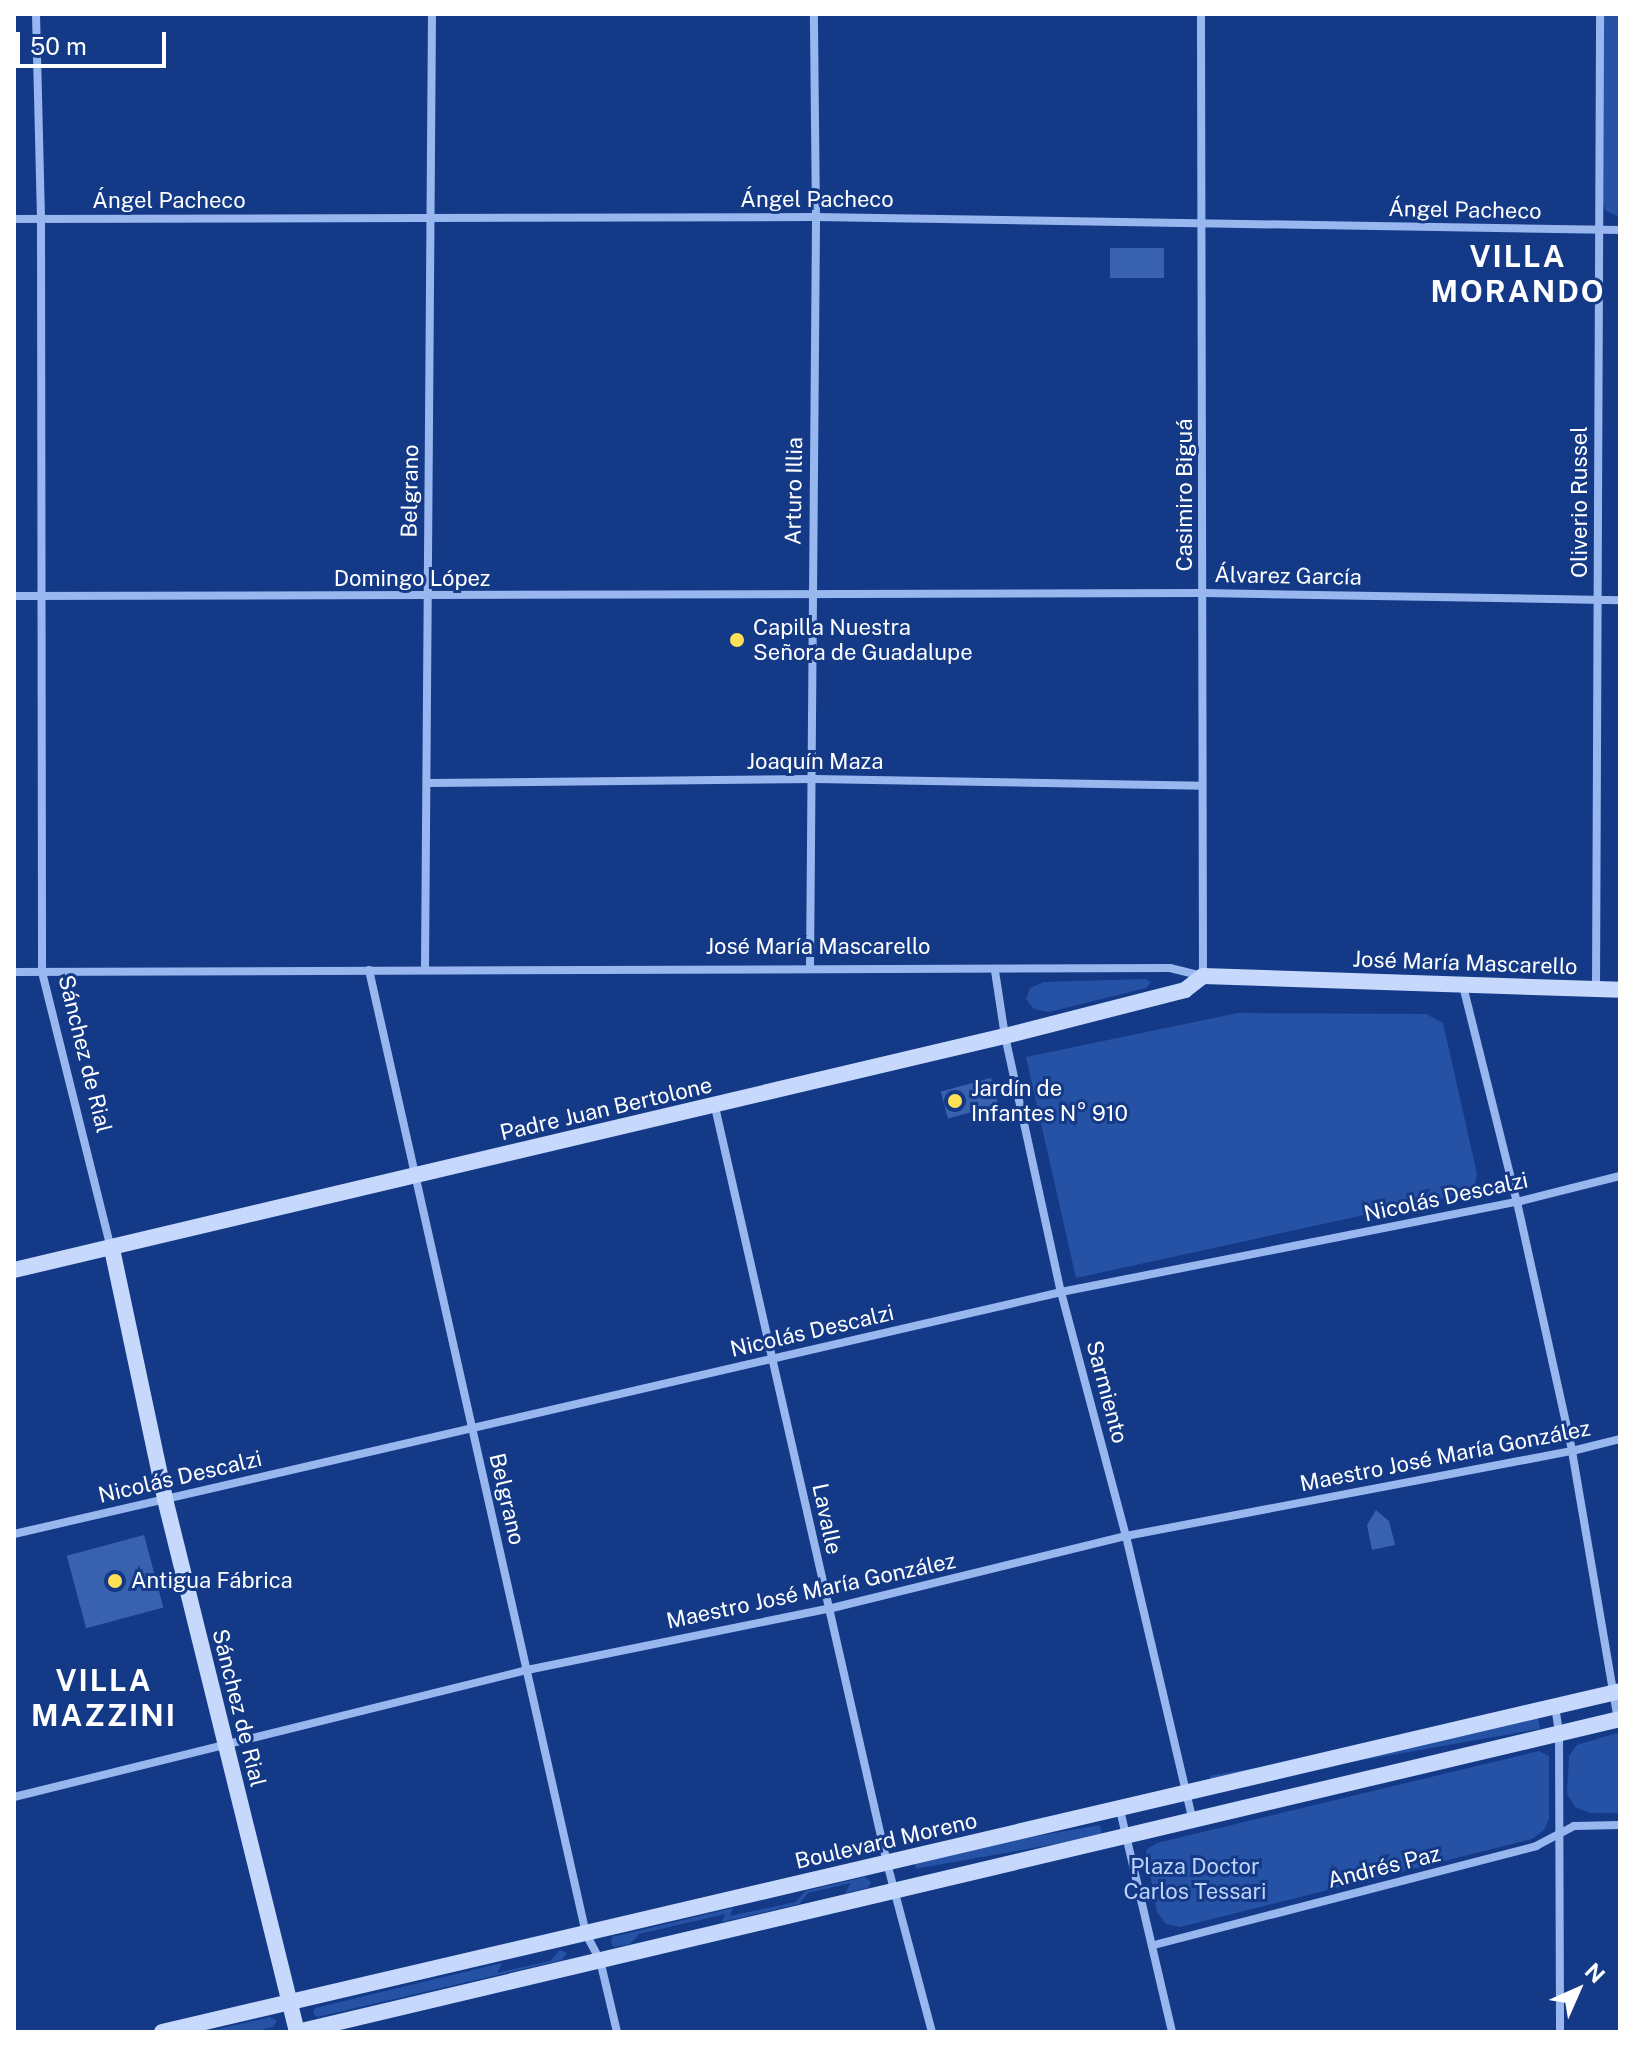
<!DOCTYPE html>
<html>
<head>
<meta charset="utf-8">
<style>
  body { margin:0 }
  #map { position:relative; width:1634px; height:2046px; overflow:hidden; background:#143a87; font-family:"Public Sans",sans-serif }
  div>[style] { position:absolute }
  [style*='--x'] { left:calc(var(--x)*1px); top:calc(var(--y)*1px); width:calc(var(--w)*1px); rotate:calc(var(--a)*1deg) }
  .green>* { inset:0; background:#2652a6; transform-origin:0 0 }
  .building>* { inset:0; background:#3861b0; transform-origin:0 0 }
  .street>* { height:8px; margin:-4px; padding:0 4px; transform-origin:4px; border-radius:4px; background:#99b7ef }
  .secondary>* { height:16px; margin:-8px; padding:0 8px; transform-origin:8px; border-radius:8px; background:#c6d8fb }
  .dots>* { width:22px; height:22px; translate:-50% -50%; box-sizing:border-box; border:4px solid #143a87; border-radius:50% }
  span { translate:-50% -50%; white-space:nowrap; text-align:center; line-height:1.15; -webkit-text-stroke:6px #143a87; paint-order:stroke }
  .street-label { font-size:22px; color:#fff }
  .poi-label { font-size:22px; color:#fff }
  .left { translate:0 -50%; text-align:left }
  .park-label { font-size:22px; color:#bfd4fb }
  .district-label { font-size:30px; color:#fff; font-weight:700; letter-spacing:2px }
  .frame { position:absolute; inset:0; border:16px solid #fff; pointer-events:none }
  .north { position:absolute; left:1538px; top:1950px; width:80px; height:80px; -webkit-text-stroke:6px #143a87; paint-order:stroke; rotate:45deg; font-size:22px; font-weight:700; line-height:32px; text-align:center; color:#fff }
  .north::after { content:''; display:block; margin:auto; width:28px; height:36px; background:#fff; clip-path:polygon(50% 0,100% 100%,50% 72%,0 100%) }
  .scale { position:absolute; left:16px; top:32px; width:150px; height:36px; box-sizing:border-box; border:4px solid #fff; border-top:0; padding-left:10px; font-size:24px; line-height:28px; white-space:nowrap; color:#fff; -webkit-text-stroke:6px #143a87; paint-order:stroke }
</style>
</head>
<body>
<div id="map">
  <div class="green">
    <i style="clip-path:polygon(1603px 14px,1620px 14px,1620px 217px,1606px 211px,1602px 202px)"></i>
    <i style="clip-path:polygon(1146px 979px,1151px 982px,1146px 988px,1049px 1012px,1034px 1009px,1026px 999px,1030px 988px,1044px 982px)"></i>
    <i style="clip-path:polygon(1238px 1013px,1426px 1014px,1443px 1023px,1477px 1174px,1475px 1184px,1465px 1193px,1076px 1278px,1026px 1057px)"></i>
    <i style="left:1538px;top:1718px;width:11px;height:333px;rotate:80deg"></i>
    <i style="clip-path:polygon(1620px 1732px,1620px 1813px,1591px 1813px,1575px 1807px,1567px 1794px,1569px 1756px,1577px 1745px)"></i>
    <i style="clip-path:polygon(1539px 1751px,1549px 1756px,1549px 1819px,1544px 1830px,1532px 1839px,1180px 1927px,1166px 1924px,1157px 1912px,1146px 1850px,1157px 1843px)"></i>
    <i style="left:1100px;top:1825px;width:11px;height:189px;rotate:80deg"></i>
    <i style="clip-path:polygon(865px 1877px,871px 1882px,868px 1888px,845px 1893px,851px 1883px,808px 1893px,799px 1904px,722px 1922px,725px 1914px,639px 1934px,630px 1944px,614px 1947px,611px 1943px,612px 1937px,733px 1908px,730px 1916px,796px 1902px,805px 1891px)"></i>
    <i style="clip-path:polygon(560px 1950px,567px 1953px,562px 1960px,317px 2017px,313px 2013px,315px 2008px,502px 1963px,497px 1973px,550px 1961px)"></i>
    <i style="clip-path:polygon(270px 2017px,277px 2021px,273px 2027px,253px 2032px,205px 2032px)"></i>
  </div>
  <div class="building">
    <i style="left:1110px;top:248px;width:54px;height:30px"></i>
    <i style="left:991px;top:1078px;width:28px;height:52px;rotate:75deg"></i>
    <i style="clip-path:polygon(1376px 1510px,1389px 1521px,1395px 1545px,1372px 1550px,1367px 1525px)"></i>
    <i style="left:144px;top:1535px;width:75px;height:80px;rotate:75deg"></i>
  </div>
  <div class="street">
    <i style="--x:36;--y:14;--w:205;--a:88.6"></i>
    <i style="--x:41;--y:219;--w:753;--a:89.92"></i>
    <i style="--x:42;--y:972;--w:284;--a:76"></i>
    <i style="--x:14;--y:219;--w:802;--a:-0.14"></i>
    <i style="--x:816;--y:217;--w:804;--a:0.93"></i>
    <i style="--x:14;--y:596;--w:1190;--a:-0.14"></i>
    <i style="--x:1204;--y:593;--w:416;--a:1"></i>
    <i style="--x:427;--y:783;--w:387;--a:-0.6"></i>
    <i style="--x:814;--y:779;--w:388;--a:1"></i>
    <i style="--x:425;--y:968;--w:954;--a:-89.58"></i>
    <i style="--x:810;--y:969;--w:752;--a:-89.54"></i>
    <i style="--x:816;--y:217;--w:203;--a:-90.6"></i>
    <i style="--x:369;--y:970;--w:988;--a:77.31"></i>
    <i style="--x:586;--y:1934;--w:30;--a:62"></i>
    <i style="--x:600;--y:1960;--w:74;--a:76.7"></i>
    <i style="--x:995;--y:971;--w:66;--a:81.3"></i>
    <i style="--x:1005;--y:1036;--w:262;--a:77.7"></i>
    <i style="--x:1061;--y:1292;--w:253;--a:75.1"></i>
    <i style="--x:1126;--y:1536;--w:293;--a:76.8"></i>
    <i style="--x:14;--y:972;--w:1156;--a:-0.2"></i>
    <i style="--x:1170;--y:968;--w:34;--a:14"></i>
    <i style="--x:1203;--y:976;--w:962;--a:-90.12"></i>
    <i style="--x:1463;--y:986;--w:223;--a:76"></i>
    <i style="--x:1517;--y:1202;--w:255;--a:77.5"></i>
    <i style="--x:1572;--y:1451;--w:272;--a:80.3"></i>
    <i style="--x:1596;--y:989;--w:975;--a:-89.76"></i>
    <i style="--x:715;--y:1107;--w:775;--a:77.18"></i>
    <i style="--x:887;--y:1863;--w:175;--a:75.1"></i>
    <i style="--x:14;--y:1534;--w:1075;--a:-13.01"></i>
    <i style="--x:1061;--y:1292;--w:465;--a:-11.2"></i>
    <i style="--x:1517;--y:1202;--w:106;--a:-14.2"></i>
    <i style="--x:1555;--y:1705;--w:28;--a:82"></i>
    <i style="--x:1559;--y:1733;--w:299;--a:89.8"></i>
    <i style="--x:14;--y:1797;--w:528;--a:-13.9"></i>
    <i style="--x:527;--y:1670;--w:307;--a:-11.5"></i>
    <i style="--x:828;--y:1609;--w:307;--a:-13.8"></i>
    <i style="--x:1126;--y:1536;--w:454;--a:-10.8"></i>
    <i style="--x:1572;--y:1451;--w:49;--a:-14"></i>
    <i style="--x:1120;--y:1810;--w:228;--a:76.8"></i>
    <i style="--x:1154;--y:1945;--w:395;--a:-14.5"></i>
    <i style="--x:1536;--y:1846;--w:43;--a:-27.8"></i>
    <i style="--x:1574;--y:1826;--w:46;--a:-1.2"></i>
  </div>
  <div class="secondary">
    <i style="--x:112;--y:1249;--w:256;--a:78"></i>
    <i style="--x:165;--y:1499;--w:549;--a:76.09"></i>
    <i style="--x:14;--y:1270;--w:1018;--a:-13.29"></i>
    <i style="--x:1005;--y:1036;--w:186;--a:-14.3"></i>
    <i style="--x:1185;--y:990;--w:23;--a:-38"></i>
    <i style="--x:1203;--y:976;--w:417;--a:1.9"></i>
    <i style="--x:162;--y:2032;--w:1497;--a:-13.16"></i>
    <i style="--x:297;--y:2032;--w:1360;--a:-13.31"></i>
  </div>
  <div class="dots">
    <i style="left:737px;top:640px;background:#ffe057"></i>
    <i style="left:955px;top:1101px;background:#ffe057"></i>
    <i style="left:115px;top:1581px;background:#ffe057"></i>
  </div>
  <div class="street-label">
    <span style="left:817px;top:200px">Ángel Pacheco</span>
    <span style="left:169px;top:201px">Ángel Pacheco</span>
    <span style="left:1465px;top:210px;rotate:1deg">Ángel Pacheco</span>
    <span style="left:410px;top:491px;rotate:-89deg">Belgrano</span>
    <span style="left:794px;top:491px;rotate:-89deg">Arturo Illia</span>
    <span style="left:1185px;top:495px;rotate:-90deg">Casimiro Biguá</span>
    <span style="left:1580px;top:502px;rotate:-90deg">Oliverio Russel</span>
    <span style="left:1288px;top:576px;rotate:1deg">Álvarez García</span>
    <span style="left:412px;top:579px">Domingo López</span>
    <span style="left:815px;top:762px">Joaquín Maza</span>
    <span style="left:818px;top:947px">José María Mascarello</span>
    <span style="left:1465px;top:963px;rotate:2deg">José María Mascarello</span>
    <span style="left:85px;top:1054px;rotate:76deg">Sánchez de Rial</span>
    <span style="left:606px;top:1109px;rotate:-13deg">Padre Juan Bertolone</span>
    <span style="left:1446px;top:1197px;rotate:-12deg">Nicolás Descalzi</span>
    <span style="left:812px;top:1331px;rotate:-13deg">Nicolás Descalzi</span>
    <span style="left:1107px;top:1392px;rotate:75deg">Sarmiento</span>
    <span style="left:1445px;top:1456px;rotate:-11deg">Maestro José María González</span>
    <span style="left:180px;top:1477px;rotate:-13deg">Nicolás Descalzi</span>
    <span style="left:507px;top:1499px;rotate:77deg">Belgrano</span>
    <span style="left:827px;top:1519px;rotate:78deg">Lavalle</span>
    <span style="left:811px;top:1591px;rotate:-12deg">Maestro José María González</span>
    <span style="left:239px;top:1708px;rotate:76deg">Sánchez de Rial</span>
    <span style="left:886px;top:1841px;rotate:-13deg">Boulevard Moreno</span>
    <span style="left:1384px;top:1867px;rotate:-14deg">Andrés Paz</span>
  </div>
  <div class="poi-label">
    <span class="left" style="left:753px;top:640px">Capilla Nuestra<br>Señora de Guadalupe</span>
    <span class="left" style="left:971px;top:1101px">Jardín de<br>Infantes N° 910</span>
    <span class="left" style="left:131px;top:1581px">Antigua Fábrica</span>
  </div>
  <div class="park-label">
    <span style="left:1195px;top:1879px">Plaza Doctor<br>Carlos Tessari</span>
  </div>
  <div class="district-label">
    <span style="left:1518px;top:273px">VILLA<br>MORANDO</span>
    <span style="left:104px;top:1697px">VILLA<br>MAZZINI</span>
  </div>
  <div class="frame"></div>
  <div class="north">N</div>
  <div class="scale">50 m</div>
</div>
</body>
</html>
